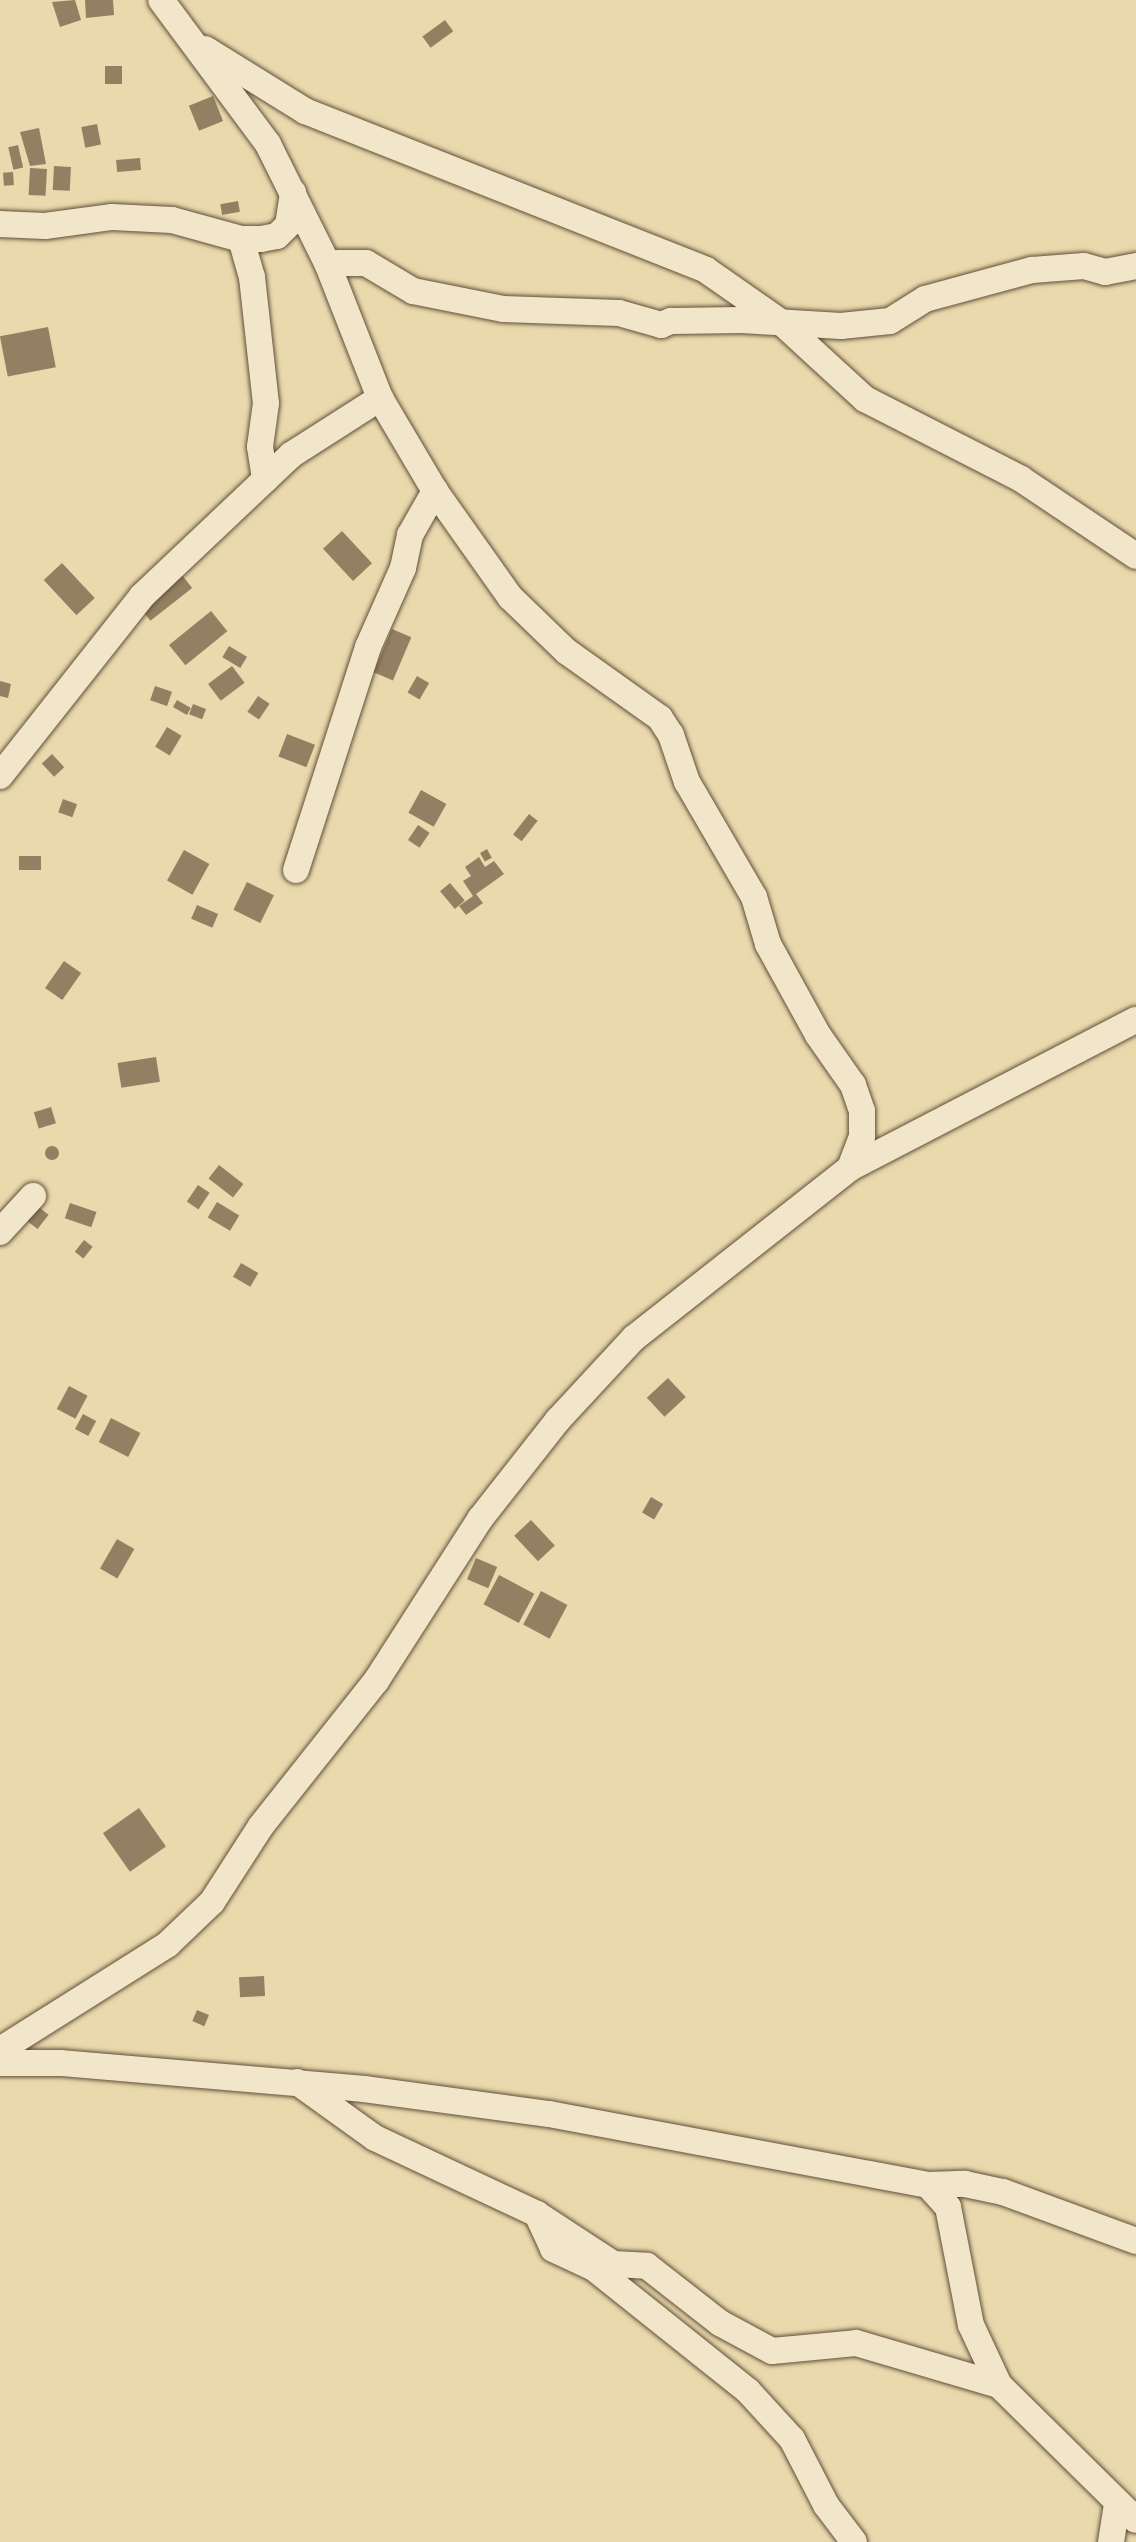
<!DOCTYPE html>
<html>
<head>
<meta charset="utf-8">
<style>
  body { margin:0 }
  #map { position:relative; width:1136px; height:2542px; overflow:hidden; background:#e9d9ad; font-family:"Old Standard TT",serif }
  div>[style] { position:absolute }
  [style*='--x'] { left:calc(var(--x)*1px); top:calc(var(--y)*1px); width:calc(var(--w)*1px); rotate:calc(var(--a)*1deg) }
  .building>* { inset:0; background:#938062; transform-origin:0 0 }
  .round { border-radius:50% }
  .roads { filter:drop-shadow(0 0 2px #634e38) drop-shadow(0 0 2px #634e38) }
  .street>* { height:26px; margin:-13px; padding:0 13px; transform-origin:13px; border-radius:13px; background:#f1e6ca }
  span { translate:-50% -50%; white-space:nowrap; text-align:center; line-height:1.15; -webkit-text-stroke:6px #f1e6ca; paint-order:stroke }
</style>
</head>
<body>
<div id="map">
  <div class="building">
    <i style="clip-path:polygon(75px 0,81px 20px,60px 27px,52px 2px)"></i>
    <i style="clip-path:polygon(85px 0,113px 0,114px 15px,86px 18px)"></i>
    <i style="left:445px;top:20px;width:14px;height:28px;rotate:54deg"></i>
    <i style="left:105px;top:66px;width:17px;height:18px"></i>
    <i style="left:213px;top:96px;width:27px;height:26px;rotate:68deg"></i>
    <i style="left:97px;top:124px;width:21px;height:16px;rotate:79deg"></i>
    <i style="clip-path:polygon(39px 128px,46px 164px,30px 166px,20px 132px)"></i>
    <i style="left:18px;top:145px;width:23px;height:10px;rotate:77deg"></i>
    <i style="left:140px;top:158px;width:12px;height:24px;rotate:85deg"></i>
    <i style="left:54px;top:166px;width:17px;height:24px;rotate:3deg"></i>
    <i style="left:30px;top:168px;width:17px;height:27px;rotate:3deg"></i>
    <i style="left:13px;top:172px;width:13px;height:10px;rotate:86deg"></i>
    <i style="left:238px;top:201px;width:11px;height:18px;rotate:80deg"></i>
    <i style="left:48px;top:327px;width:41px;height:49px;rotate:79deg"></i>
    <i style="left:342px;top:531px;width:44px;height:26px;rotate:47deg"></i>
    <i style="left:62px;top:563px;width:48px;height:25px;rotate:47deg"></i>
    <i style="left:178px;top:570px;width:23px;height:53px;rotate:52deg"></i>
    <i style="left:211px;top:611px;width:26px;height:54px;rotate:51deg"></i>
    <i style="left:392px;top:629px;width:21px;height:47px;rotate:23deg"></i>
    <i style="left:229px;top:646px;width:21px;height:13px;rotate:31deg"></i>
    <i style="left:232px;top:666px;width:21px;height:30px;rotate:53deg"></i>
    <i style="left:417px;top:676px;width:14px;height:19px;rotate:30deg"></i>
    <i style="clip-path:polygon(0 681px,11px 684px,8px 698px,0 696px)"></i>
    <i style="left:155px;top:686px;width:18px;height:15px;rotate:19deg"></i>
    <i style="left:258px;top:696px;width:14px;height:19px;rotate:34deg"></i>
    <i style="left:177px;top:700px;width:16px;height:8px;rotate:30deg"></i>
    <i style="left:193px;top:704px;width:14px;height:11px;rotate:21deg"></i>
    <i style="left:167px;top:727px;width:17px;height:23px;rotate:31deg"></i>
    <i style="left:287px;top:734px;width:30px;height:24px;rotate:21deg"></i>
    <i style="left:52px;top:754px;width:18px;height:14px;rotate:47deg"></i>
    <i style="left:421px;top:790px;width:29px;height:26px;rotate:29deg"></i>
    <i style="left:63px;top:799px;width:15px;height:14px;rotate:20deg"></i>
    <i style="left:529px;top:814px;width:11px;height:26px;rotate:38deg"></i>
    <i style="left:418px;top:825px;width:14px;height:18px;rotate:34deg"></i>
    <i style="left:487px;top:849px;width:10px;height:8px;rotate:61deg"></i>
    <i style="left:184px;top:850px;width:29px;height:35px;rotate:29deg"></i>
    <i style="left:19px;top:856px;width:22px;height:14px"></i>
    <i style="clip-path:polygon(479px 857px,485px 867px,494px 861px,504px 874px,476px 894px,483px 903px,466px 915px,459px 906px,473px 896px,463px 881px,471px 876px,465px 867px)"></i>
    <i style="left:247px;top:882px;width:30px;height:31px;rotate:26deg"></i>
    <i style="left:450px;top:883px;width:23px;height:13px;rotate:50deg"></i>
    <i style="left:197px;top:905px;width:23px;height:15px;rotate:23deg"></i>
    <i style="left:64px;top:961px;width:21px;height:33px;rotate:35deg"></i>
    <i style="left:156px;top:1057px;width:25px;height:39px;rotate:81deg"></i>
    <i style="left:51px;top:1107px;width:17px;height:18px;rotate:73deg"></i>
    <i class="round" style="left:45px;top:1146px;width:14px;height:14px"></i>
    <i style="left:219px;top:1165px;width:31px;height:17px;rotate:38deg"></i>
    <i style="left:198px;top:1185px;width:14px;height:20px;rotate:34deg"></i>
    <i style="left:217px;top:1202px;width:26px;height:18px;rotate:31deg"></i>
    <i style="left:70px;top:1203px;width:28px;height:16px;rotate:19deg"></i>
    <i style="left:36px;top:1205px;width:16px;height:18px;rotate:38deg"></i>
    <i style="left:84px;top:1240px;width:11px;height:15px;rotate:38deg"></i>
    <i style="left:241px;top:1263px;width:20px;height:16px;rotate:30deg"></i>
    <i style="left:668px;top:1378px;width:26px;height:29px;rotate:47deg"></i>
    <i style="left:69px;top:1386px;width:21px;height:26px;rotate:28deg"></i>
    <i style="left:83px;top:1414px;width:15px;height:17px;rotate:28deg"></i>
    <i style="left:111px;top:1418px;width:33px;height:27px;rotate:27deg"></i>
    <i style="left:651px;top:1497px;width:14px;height:18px;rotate:30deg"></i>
    <i style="left:531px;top:1520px;width:35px;height:23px;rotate:47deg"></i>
    <i style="left:117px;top:1539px;width:20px;height:34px;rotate:30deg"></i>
    <i style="left:476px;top:1558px;width:23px;height:23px;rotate:23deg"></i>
    <i style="left:499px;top:1575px;width:40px;height:33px;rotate:28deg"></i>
    <i style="left:541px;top:1591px;width:30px;height:38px;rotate:28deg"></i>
    <i style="left:139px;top:1808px;width:47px;height:44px;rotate:55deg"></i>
    <i style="left:264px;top:1976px;width:20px;height:25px;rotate:87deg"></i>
    <i style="left:197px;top:2010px;width:13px;height:12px;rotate:23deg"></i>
  </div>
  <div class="roads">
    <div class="street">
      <i style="--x:205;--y:49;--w:118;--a:31.8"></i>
      <i style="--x:305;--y:111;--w:431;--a:21.6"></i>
      <i style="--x:706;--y:270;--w:93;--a:34.9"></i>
      <i style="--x:782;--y:323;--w:113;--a:42.5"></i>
      <i style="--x:865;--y:399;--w:175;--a:27.1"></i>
      <i style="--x:1021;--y:479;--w:138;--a:33.8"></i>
      <i style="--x:0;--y:224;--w:45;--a:2.5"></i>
      <i style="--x:45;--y:226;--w:68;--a:-7.7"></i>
      <i style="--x:112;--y:217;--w:60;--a:2.9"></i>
      <i style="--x:172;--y:220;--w:72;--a:15.4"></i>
      <i style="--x:241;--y:239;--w:20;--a:0"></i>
      <i style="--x:261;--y:239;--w:16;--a:-11"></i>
      <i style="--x:277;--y:236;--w:16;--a:-45"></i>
      <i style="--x:288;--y:225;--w:33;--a:-81"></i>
      <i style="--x:241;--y:239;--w:40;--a:74"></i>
      <i style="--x:252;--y:277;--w:127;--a:83.7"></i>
      <i style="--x:266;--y:403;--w:44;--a:97.8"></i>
      <i style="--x:260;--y:447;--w:33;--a:81"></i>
      <i style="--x:327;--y:263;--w:39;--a:0"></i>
      <i style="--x:366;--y:263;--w:55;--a:30.8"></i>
      <i style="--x:413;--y:291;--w:92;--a:11.3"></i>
      <i style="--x:503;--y:309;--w:116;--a:2"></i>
      <i style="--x:619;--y:313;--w:44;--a:15.9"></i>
      <i style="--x:661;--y:325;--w:11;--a:-22"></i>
      <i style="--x:671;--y:321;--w:71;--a:-0.8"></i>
      <i style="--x:742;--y:320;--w:99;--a:3.5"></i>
      <i style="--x:841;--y:326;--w:49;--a:-5.8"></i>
      <i style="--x:890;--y:321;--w:41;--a:-32.2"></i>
      <i style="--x:925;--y:299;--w:111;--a:-15.2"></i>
      <i style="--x:1032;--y:270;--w:52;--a:-4.4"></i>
      <i style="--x:1084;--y:266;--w:22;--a:16"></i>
      <i style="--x:1105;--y:272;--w:32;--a:-11"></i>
      <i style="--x:0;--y:776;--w:229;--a:-51.7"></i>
      <i style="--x:142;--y:596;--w:205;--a:-43.4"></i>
      <i style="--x:291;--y:455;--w:106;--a:-32.6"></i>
      <i style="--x:296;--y:870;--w:234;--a:-72.1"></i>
      <i style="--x:368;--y:647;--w:86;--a:-66.1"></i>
      <i style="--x:403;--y:568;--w:34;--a:-78"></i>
      <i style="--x:410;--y:535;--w:51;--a:-60.4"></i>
      <i style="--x:850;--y:1168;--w:322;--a:-27.4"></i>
      <i style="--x:0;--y:1232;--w:49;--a:-47.5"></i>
      <i style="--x:0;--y:2050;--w:199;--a:-32.2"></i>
      <i style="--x:168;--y:1944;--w:61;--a:-43.7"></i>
      <i style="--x:212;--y:1902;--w:90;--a:-57.2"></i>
      <i style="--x:261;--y:1826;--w:185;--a:-51.6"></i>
      <i style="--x:376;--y:1681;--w:193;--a:-57.3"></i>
      <i style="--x:480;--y:1519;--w:126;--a:-51.8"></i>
      <i style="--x:558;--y:1420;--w:112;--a:-47.2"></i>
      <i style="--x:634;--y:1338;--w:275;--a:-38.2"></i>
      <i style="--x:850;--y:1168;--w:34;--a:-69"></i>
      <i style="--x:862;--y:1136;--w:25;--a:-90"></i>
      <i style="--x:862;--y:1111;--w:28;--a:-109"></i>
      <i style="--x:853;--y:1085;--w:61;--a:-125"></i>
      <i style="--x:818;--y:1035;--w:104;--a:-118.8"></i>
      <i style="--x:768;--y:944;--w:49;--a:-106.6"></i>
      <i style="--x:754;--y:897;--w:133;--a:-120.2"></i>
      <i style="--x:687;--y:782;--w:50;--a:-108.8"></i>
      <i style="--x:671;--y:735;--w:20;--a:-123"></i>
      <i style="--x:660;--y:718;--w:114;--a:-144.6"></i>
      <i style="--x:567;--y:652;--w:79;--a:-136"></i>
      <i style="--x:510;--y:597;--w:130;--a:-125.3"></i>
      <i style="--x:435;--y:491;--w:108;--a:-120.6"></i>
      <i style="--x:380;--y:398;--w:145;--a:-111.4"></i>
      <i style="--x:327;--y:263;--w:133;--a:-116.4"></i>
      <i style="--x:268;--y:144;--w:179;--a:-126.6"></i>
      <i style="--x:0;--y:2063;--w:61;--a:0"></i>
      <i style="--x:61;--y:2063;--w:304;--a:4.9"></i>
      <i style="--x:364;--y:2089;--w:187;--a:7.7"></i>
      <i style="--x:549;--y:2114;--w:386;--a:10.6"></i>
      <i style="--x:928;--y:2185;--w:30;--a:48"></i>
      <i style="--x:948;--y:2207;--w:120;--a:79"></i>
      <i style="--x:971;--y:2325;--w:66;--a:65"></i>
      <i style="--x:999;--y:2385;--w:192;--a:44.6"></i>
      <i style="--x:297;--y:2082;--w:96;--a:35.7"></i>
      <i style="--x:375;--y:2138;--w:179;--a:25.1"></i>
      <i style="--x:537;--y:2214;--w:91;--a:33.3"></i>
      <i style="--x:613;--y:2264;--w:34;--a:3"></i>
      <i style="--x:647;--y:2266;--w:93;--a:38"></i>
      <i style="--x:720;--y:2323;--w:59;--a:28.3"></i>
      <i style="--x:772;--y:2351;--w:84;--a:-5.4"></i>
      <i style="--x:856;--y:2343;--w:149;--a:16.4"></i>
      <i style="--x:928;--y:2185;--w:37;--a:-2"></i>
      <i style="--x:965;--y:2184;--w:39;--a:12"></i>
      <i style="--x:1003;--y:2192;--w:142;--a:20.2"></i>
      <i style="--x:537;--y:2214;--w:38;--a:65"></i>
      <i style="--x:553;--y:2249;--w:45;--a:24.9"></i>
      <i style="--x:594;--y:2268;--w:197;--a:38.6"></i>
      <i style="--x:748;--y:2391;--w:65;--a:47.5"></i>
      <i style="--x:792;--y:2439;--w:74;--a:62.7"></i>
      <i style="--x:826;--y:2505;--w:46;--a:52.9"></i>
      <i style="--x:1111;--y:2542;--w:37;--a:-81"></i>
    </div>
  </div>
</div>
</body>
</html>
